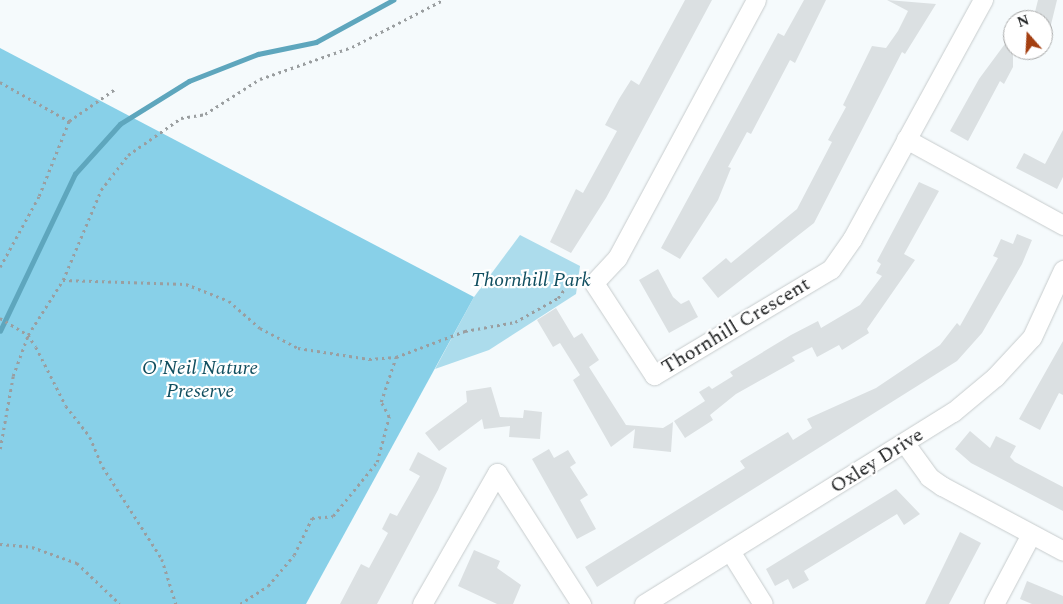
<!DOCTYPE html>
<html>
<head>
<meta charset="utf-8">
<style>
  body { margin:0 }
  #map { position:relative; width:1063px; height:604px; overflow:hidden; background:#f5fafc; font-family:Spectral,serif }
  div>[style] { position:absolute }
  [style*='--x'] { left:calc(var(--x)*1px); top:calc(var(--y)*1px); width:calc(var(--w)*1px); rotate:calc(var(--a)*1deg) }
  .green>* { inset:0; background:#acdcec }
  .forest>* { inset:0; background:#88d0e8 }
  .stream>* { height:4.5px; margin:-2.25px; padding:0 2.25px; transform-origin:2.25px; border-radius:2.25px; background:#5ea6bd }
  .building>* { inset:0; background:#dbe0e2 }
  .path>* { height:2.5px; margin-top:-1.25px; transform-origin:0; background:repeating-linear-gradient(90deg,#9a9ea0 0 2.5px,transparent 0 6.5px) }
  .roads { filter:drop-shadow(0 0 1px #c7cccd) drop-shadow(0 0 1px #c7cccd) }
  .minor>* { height:19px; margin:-9.5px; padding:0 9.5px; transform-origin:9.5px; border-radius:9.5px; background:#fff }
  span { translate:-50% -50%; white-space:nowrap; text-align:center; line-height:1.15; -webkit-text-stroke:4.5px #fff; paint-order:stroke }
  .park-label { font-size:20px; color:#104e5f; font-style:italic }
  .street-label { font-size:20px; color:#202223 }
  .north { position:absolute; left:1003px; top:10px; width:50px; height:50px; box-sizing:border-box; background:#fff; border:1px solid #a6a7a7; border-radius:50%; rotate:341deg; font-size:14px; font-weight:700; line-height:20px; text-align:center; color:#202223 }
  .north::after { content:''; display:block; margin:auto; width:18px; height:22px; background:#a43f11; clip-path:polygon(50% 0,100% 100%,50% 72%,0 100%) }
</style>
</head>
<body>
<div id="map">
  <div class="green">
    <i style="clip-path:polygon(520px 235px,580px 266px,576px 294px,489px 350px,435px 369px,474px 297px)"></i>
  </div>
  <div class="forest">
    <i style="clip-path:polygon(0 48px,474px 297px,306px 604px,0 604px)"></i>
  </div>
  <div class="stream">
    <i style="--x:0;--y:331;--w:174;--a:-64.5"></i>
    <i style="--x:75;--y:174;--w:67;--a:-48"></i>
    <i style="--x:120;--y:124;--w:81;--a:-31.9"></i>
    <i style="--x:189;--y:81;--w:74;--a:-21.4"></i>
    <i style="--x:258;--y:54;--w:59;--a:-11.7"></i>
    <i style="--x:316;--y:42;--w:88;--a:-28.6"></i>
  </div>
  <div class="building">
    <i style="clip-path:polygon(685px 0,712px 0,606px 198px,571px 253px,550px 242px,576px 189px,583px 193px,617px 131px,605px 125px,619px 99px,631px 80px,639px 85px)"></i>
    <i style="clip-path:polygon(804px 0,826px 0,795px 63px,790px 60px,751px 134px,747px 132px,728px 167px,731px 168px,718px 200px,680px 259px,661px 248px,778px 33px,784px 36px)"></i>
    <i style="clip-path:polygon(887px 0,936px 4px,905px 54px,902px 52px,814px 223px,718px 298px,702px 278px,726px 258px,731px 263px,797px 209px,832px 142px,828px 140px,846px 107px,843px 105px,872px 46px,886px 48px,898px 31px,908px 11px)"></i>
    <i style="clip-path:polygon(1038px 0,1057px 0,1047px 41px,1043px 41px,1043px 20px,1033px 20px)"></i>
    <i style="clip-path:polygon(1013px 33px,1013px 67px,1004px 84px,1000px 81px,968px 141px,950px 131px,979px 79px)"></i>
    <i style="clip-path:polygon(1063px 130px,1063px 177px,1057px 189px,1016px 168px,1024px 153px,1045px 164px)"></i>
    <i style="clip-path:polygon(919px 182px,939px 191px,904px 254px,915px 260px,867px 329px,869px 333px,842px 350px,839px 345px,817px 357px,812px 347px,792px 357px,795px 361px,736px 394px,710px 415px,713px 420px,685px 438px,674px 421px,705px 401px,699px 392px,709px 386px,712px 389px,733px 376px,730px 372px,791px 335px,818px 321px,821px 328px,860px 305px,882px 276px,876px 273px,881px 264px,877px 261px)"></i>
    <i style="clip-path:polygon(1017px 234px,1032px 240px,1022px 264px,982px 333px,957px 361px,597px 587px,585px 567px,745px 468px,740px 461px,773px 441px,788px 432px,793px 440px,812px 428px,807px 419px,876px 388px,940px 345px,957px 323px,960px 326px,978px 294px,998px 258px,993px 256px,1001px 239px,1013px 244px)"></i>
    <i style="clip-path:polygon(658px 269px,673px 297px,681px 304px,689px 300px,698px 317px,669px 333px,639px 280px)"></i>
    <i style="clip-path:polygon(556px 308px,574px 338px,582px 333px,599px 360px,589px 367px,626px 425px,663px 428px,673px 422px,671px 452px,633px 448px,635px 429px,611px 447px,573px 380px,580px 375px,560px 343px,553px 347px,537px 320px)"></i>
    <i style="clip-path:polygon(1063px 341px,1063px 395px,1059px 393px,1040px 430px,1019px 419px)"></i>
    <i style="clip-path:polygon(491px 387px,500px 417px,523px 418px,524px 410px,542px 412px,540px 439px,509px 437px,510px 426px,484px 429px,482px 419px,439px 451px,425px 433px,467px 402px,466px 391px)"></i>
    <i style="clip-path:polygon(970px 431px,990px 448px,996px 436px,1016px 446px,1010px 457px,1015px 462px,1063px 487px,1063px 511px,971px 463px,955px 449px)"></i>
    <i style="clip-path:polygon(549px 449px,554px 458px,568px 450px,576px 463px,570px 467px,588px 495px,580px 500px,596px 529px,577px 539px,532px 459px)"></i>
    <i style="clip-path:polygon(418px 452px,447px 468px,438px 490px,377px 604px,340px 604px,361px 564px,369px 568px,388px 533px,382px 529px,390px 513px,397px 516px,420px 476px,409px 470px)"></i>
    <i style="clip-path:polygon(896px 489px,920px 514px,904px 525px,897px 514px,804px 571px,809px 580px,793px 589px,788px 579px,775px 586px,766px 569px)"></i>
    <i style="clip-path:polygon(960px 532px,981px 543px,949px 604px,925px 604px)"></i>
    <i style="clip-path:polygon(474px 550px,500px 561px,497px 568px,521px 585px,513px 604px,497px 604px,458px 586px)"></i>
    <i style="clip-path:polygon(1027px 581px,1063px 596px,1063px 604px,1032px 604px,1020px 599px)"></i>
  </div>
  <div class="path">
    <i style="--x:0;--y:82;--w:79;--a:29.5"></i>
    <i style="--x:0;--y:267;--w:81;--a:-61.2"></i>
    <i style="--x:39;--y:196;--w:81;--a:-68.2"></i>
    <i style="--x:69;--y:121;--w:56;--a:-34.8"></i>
    <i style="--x:63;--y:280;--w:123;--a:1.9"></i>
    <i style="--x:186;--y:284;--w:46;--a:21.6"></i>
    <i style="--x:229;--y:301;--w:41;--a:41.1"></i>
    <i style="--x:260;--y:328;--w:43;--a:27.8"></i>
    <i style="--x:298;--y:348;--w:72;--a:8.8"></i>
    <i style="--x:369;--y:359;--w:27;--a:-4"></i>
    <i style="--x:396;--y:357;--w:74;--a:-20.6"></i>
    <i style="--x:465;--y:331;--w:51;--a:-10.2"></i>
    <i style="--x:515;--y:322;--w:49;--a:-29.2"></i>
    <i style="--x:558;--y:298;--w:24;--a:-54"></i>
    <i style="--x:572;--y:279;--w:6;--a:9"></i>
    <i style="--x:0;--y:318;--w:33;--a:31"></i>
    <i style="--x:28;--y:335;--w:14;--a:56"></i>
    <i style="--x:36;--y:347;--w:66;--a:63"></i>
    <i style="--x:66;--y:406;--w:39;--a:52"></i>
    <i style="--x:90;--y:437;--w:33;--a:67"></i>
    <i style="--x:103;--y:467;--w:109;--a:57.3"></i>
    <i style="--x:162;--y:559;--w:47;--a:72.7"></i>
    <i style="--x:0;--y:449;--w:74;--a:-79.9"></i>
    <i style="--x:13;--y:376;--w:44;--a:-69.9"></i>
    <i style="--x:28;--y:335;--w:65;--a:-57.5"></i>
    <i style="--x:63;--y:280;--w:98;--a:-67.1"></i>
    <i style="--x:101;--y:190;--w:44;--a:-52.4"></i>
    <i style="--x:128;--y:155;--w:65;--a:-34.9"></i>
    <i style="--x:181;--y:118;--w:24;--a:-9"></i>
    <i style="--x:205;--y:114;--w:65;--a:-32.5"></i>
    <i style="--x:260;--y:79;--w:97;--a:-19.2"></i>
    <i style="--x:352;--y:47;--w:102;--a:-27.3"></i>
    <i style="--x:0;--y:544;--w:32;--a:5"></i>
    <i style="--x:32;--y:547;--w:48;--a:19.6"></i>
    <i style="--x:77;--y:563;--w:59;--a:43.6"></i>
    <i style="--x:240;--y:604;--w:33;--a:-33"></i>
    <i style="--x:268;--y:586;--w:40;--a:-50"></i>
    <i style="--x:294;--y:555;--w:41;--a:-64.1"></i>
    <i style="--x:312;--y:518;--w:21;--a:-5"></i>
    <i style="--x:333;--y:516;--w:70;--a:-50.8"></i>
    <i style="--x:377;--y:462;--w:47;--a:-75.1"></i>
    <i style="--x:389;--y:417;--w:17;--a:-118"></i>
    <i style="--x:381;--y:402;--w:47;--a:-71.6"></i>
  </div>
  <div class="roads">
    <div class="minor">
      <i style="--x:756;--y:0;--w:293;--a:118.3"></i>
      <i style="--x:617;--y:258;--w:34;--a:133"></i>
      <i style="--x:594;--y:283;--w:110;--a:56.9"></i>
      <i style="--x:654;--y:375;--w:206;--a:-30.9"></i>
      <i style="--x:831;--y:269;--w:37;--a:-55"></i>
      <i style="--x:852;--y:239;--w:273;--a:-61.3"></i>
      <i style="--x:906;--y:139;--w:179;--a:28.7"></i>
      <i style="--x:906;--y:445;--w:39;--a:54"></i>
      <i style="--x:929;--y:477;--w:16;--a:35"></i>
      <i style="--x:942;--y:486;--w:137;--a:28.2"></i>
      <i style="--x:730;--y:551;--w:62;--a:58.1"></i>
      <i style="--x:422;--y:604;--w:151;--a:-60.2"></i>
      <i style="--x:497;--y:473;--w:156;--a:57.3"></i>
      <i style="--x:644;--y:604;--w:364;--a:-31.9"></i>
      <i style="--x:953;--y:412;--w:55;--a:-39.8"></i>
      <i style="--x:995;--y:377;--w:54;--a:-47.2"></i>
      <i style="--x:1032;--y:337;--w:74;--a:-65.2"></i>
      <i style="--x:994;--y:604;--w:77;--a:-62.1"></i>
    </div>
  </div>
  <div class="park-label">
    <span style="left:531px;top:280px">Thornhill Park</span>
    <span style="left:200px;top:380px">O'Neil Nature<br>Preserve</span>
  </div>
  <div class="street-label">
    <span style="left:736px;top:326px;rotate:-31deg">Thornhill Crescent</span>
    <span style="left:877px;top:461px;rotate:-32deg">Oxley Drive</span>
  </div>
  <div class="north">N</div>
</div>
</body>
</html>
